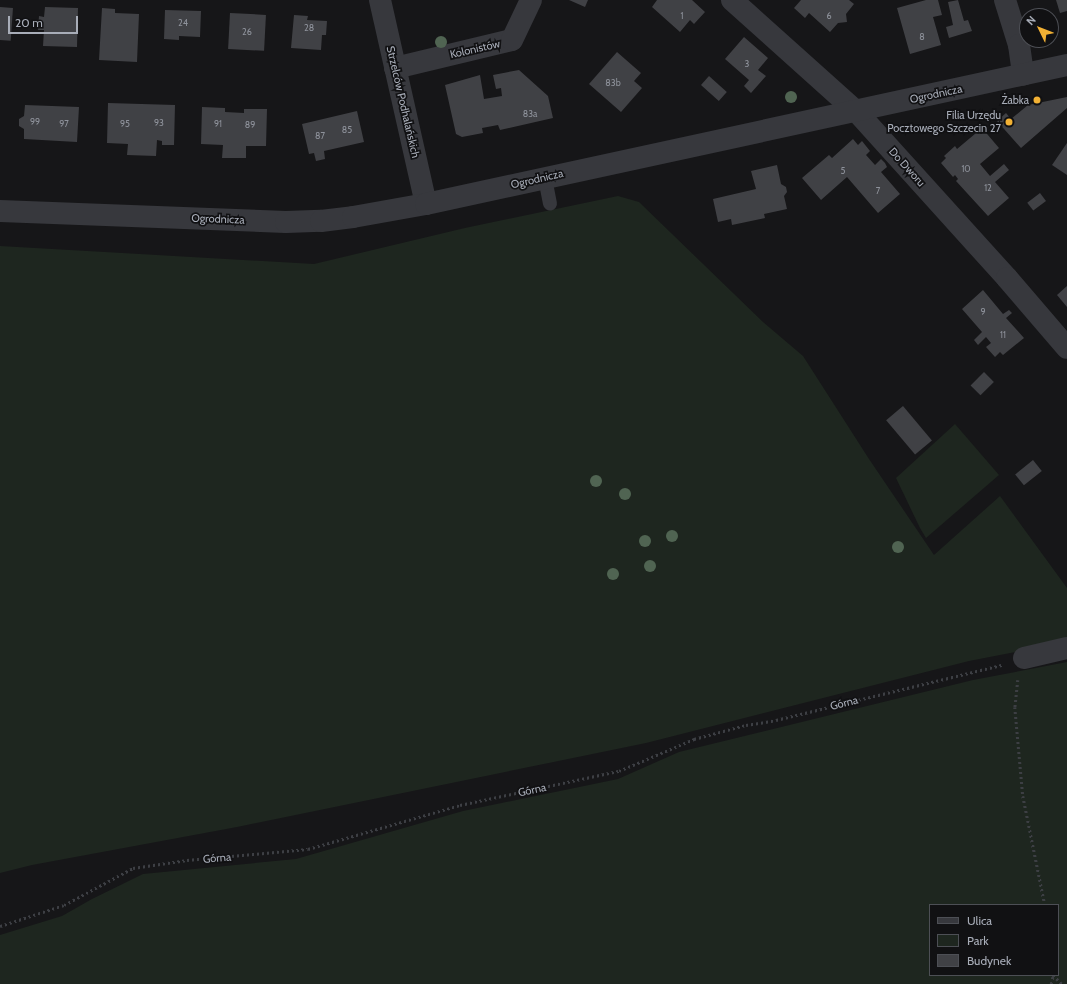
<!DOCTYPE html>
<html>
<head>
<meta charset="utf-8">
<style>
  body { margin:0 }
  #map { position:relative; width:1067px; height:984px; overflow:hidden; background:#161618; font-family:Cabin,sans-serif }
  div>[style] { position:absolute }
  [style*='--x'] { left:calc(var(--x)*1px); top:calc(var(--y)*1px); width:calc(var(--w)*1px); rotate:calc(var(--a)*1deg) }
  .green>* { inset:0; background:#1e261f }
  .building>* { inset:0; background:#404145; transform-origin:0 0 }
  .path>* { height:2.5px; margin-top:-1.25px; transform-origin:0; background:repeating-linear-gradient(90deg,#3d3f44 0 2px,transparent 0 5px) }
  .service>* { height:14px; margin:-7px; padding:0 7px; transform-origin:7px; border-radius:7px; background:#37383d }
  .minor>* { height:22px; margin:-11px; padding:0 11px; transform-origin:11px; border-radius:11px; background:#37383d }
  .trees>* { width:12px; height:12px; margin:-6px; border-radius:50%; background:#506452 }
  .dots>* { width:11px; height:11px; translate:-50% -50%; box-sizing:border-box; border:2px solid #111113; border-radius:50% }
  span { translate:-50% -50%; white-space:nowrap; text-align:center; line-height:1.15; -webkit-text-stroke:3.5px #111113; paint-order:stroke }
  .number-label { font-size:9px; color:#8e929b }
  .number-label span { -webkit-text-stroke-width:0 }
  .street-label { font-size:11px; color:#a8adb8 }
  .poi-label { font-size:11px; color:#a8adb8 }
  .right { translate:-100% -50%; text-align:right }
  .legend { position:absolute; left:929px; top:904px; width:130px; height:72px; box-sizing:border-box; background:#111113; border:1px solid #4d4f55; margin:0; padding:5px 7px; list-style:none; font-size:12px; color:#a8adb8 }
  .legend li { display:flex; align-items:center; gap:8px; height:20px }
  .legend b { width:20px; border:1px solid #4d4f55 }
  .north { position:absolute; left:1019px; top:8px; width:40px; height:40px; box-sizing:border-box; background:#111113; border:1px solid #4d4f55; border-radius:50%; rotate:313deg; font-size:11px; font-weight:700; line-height:16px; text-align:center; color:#a8adb8 }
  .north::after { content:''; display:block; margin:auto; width:14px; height:18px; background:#f2b134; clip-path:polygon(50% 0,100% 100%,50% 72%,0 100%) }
  .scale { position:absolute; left:8px; top:16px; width:70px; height:18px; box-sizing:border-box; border:2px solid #a8adb8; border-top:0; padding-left:5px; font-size:12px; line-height:14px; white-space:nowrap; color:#a8adb8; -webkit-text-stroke:3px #111113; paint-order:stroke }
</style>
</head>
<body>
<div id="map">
  <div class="green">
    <i style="clip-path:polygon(618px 196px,639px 202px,763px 322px,803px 356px,869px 459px,934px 555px,1000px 496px,1067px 588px,1067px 642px,969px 661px,646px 743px,237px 827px,32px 865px,0 873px,0 246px,314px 264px,465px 228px)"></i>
    <i style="clip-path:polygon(955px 424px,999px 475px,926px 538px,920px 528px,896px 478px)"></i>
    <i style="clip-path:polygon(evenodd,1067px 662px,1067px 984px,0 984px,0 935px,62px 916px,92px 899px,143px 874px,296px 859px,463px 811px,618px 779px,679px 752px,973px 680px,1067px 662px,930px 905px,1058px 905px,1058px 975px,930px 975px,930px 905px)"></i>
  </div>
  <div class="building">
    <i style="clip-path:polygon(569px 0,588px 0,585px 7px)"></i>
    <i style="clip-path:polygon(657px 0,692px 0,705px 12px,694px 24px,690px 20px,680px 32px,652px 7px)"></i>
    <i style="clip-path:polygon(801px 0,849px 0,854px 4px,846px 14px,847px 22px,838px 23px,830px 32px,809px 13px,805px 18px,794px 8px)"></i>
    <i style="clip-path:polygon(926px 0,938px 0,942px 15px,933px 17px,941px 45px,910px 54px,897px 8px)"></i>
    <i style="clip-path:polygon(958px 0,964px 21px,968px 20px,972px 31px,949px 38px,946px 27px,953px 25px,948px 2px)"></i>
    <i style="clip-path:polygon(1056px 0,1067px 0,1067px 11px,1060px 13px)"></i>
    <i style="left:0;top:7px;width:13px;height:33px;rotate:4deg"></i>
    <i style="clip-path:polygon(45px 7px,78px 8px,77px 47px,43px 46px,44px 30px,38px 30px,39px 16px,44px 17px)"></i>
    <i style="clip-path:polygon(102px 8px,115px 9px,115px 13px,139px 14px,137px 62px,99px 60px)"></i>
    <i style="clip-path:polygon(165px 10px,201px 11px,200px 37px,179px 36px,179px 40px,164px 39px)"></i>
    <i style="left:230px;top:13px;width:36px;height:36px;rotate:3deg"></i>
    <i style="clip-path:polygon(294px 15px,308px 16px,307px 20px,327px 21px,326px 35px,322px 35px,321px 50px,291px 48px)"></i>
    <i style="clip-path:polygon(744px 37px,768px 58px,758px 70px,766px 76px,751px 93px,744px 86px,749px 80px,725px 59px)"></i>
    <i style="clip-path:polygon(617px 52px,641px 73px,634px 81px,642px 88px,621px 112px,589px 84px)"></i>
    <i style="clip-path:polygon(519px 70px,548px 96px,553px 118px,500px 130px,498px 125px,482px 128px,483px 133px,462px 137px,456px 134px,445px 85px,480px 75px,484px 99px,502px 96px,501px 88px,496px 89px,493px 75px)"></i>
    <i style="left:709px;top:76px;width:24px;height:12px;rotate:42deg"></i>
    <i style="clip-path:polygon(1067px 97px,1067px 108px,1021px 148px,997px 121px,1006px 113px,1011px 119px,1028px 105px)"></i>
    <i style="clip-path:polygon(108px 103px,175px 105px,174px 145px,162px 145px,162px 141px,157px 140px,156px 156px,127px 155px,128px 144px,107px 143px)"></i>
    <i style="clip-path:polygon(25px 105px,79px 107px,77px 142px,24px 139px,24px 129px,19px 126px,19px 119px,24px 116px)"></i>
    <i style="clip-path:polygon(202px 107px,225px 108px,225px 112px,244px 113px,244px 109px,267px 109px,266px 146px,246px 146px,246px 158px,222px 158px,223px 145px,201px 144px)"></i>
    <i style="clip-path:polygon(357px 111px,364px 142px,324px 151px,325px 159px,316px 161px,314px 153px,309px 154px,302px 124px)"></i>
    <i style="clip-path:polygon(982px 128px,999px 148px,980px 164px,990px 176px,1004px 164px,1009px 170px,995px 182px,1009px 198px,988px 216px,956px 181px,958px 179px,955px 175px,953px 177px,941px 163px,946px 158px,944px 156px,955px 146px,957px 149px)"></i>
    <i style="clip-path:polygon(853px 139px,858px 145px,862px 141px,870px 151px,866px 155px,875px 165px,881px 159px,885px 163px,887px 167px,881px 172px,900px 194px,878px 213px,847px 177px,821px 200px,802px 178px,829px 155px,832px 158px)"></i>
    <i style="clip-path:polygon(1067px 143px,1067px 175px,1052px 165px)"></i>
    <i style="clip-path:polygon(777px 165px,781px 184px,786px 187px,787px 192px,784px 196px,787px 209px,764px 214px,765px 218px,732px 225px,731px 219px,718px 222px,713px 199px,756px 189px,751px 171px)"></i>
    <i style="left:1040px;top:193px;width:10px;height:16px;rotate:53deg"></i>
    <i style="clip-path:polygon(1067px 286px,1067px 307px,1057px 295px)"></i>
    <i style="clip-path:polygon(983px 290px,1003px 314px,1009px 310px,1012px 313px,1006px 318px,1024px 338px,1003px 355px,1000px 352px,995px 357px,986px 347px,991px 343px,986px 337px,978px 345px,974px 340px,982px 332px,962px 309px)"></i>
    <i style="left:984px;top:372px;width:14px;height:19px;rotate:45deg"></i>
    <i style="left:903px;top:406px;width:45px;height:22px;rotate:50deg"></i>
    <i style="left:1033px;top:460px;width:14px;height:23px;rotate:51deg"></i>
  </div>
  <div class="path">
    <i style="--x:1018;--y:680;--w:27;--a:96"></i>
    <i style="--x:1015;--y:707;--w:89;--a:84.9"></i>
    <i style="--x:1023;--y:796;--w:111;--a:78.6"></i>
    <i style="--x:0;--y:926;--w:67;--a:-18.2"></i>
    <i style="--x:64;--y:905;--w:78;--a:-28.2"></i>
    <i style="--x:133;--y:868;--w:55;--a:-8.4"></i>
    <i style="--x:187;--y:860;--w:121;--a:-5.2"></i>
    <i style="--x:308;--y:849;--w:158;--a:-16.1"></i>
    <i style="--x:460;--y:805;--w:163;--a:-12.1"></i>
    <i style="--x:619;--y:771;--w:82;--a:-23.1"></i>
    <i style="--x:694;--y:739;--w:54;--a:-15.1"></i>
    <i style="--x:746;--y:725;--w:30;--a:-9"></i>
    <i style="--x:776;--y:720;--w:233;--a:-13.7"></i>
    <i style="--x:1053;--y:975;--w:13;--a:45"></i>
    <i style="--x:1051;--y:984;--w:9;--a:-77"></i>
  </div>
  <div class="service">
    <i style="--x:545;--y:178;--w:26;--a:79"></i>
  </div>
  <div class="minor">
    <i style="--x:380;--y:0;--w:209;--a:77.3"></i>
    <i style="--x:732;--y:0;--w:168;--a:41.9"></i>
    <i style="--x:857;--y:112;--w:224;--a:47.9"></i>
    <i style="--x:1007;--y:278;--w:92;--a:49.4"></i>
    <i style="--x:1005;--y:0;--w:47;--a:72.7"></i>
    <i style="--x:1019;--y:45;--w:30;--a:82"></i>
    <i style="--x:395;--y:68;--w:120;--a:-13.5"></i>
    <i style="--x:512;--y:40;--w:44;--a:-64.6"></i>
    <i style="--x:0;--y:211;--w:286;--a:2.2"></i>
    <i style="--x:286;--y:222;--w:35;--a:-2"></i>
    <i style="--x:321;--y:221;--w:32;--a:-7"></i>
    <i style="--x:353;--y:217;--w:74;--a:-10.1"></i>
    <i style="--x:426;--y:204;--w:656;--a:-12.24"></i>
    <i style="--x:1024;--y:658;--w:44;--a:-13.1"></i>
  </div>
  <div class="trees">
    <i style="left:441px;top:42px"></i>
    <i style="left:791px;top:97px"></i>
    <i style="left:596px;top:481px"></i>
    <i style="left:625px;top:494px"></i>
    <i style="left:672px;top:536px"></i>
    <i style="left:645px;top:541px"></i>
    <i style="left:898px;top:547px"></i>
    <i style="left:650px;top:566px"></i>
    <i style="left:613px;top:574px"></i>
  </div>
  <div class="dots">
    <i style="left:1037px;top:100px;background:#f2b134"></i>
    <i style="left:1009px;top:122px;background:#f2b134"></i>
  </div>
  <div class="number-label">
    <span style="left:682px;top:16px">1</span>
    <span style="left:829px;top:16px">6</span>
    <span style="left:183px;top:23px">24</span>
    <span style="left:309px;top:28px">28</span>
    <span style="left:247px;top:32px">26</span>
    <span style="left:922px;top:37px">8</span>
    <span style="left:747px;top:64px">3</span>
    <span style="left:613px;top:83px">83b</span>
    <span style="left:530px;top:114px">83a</span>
    <span style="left:35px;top:122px">99</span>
    <span style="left:159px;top:123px">93</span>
    <span style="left:64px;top:124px">97</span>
    <span style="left:125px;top:124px">95</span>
    <span style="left:218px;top:124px">91</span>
    <span style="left:250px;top:125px">89</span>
    <span style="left:347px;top:130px">85</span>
    <span style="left:320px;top:136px">87</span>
    <span style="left:966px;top:169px">10</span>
    <span style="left:843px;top:171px">5</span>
    <span style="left:988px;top:188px">12</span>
    <span style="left:878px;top:191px">7</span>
    <span style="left:983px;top:312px">9</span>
    <span style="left:1003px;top:335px">11</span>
  </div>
  <div class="street-label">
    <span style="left:475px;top:49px;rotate:-13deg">Kolonistów</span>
    <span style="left:936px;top:94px;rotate:-12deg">Ogrodnicza</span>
    <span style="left:403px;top:102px;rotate:77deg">Strzelców Podhalańskich</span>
    <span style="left:907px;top:167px;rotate:48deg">Do Dworu</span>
    <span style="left:537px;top:179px;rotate:-13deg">Ogrodnicza</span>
    <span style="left:218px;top:219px;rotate:2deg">Ogrodnicza</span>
    <span style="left:844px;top:703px;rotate:-14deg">Górna</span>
    <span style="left:532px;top:790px;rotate:-12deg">Górna</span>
    <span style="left:217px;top:858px;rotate:-5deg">Górna</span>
  </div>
  <div class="poi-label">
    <span class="right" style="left:1029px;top:100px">Żabka</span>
    <span class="right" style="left:1001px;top:122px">Filia Urzędu<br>Pocztowego Szczecin 27</span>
  </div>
  <ul class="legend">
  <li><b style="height:5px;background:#37383d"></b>Ulica</li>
  <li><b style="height:11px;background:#1e261f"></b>Park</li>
  <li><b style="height:11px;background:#404145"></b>Budynek</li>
  </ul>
  <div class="north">N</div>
  <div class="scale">20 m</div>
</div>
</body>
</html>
